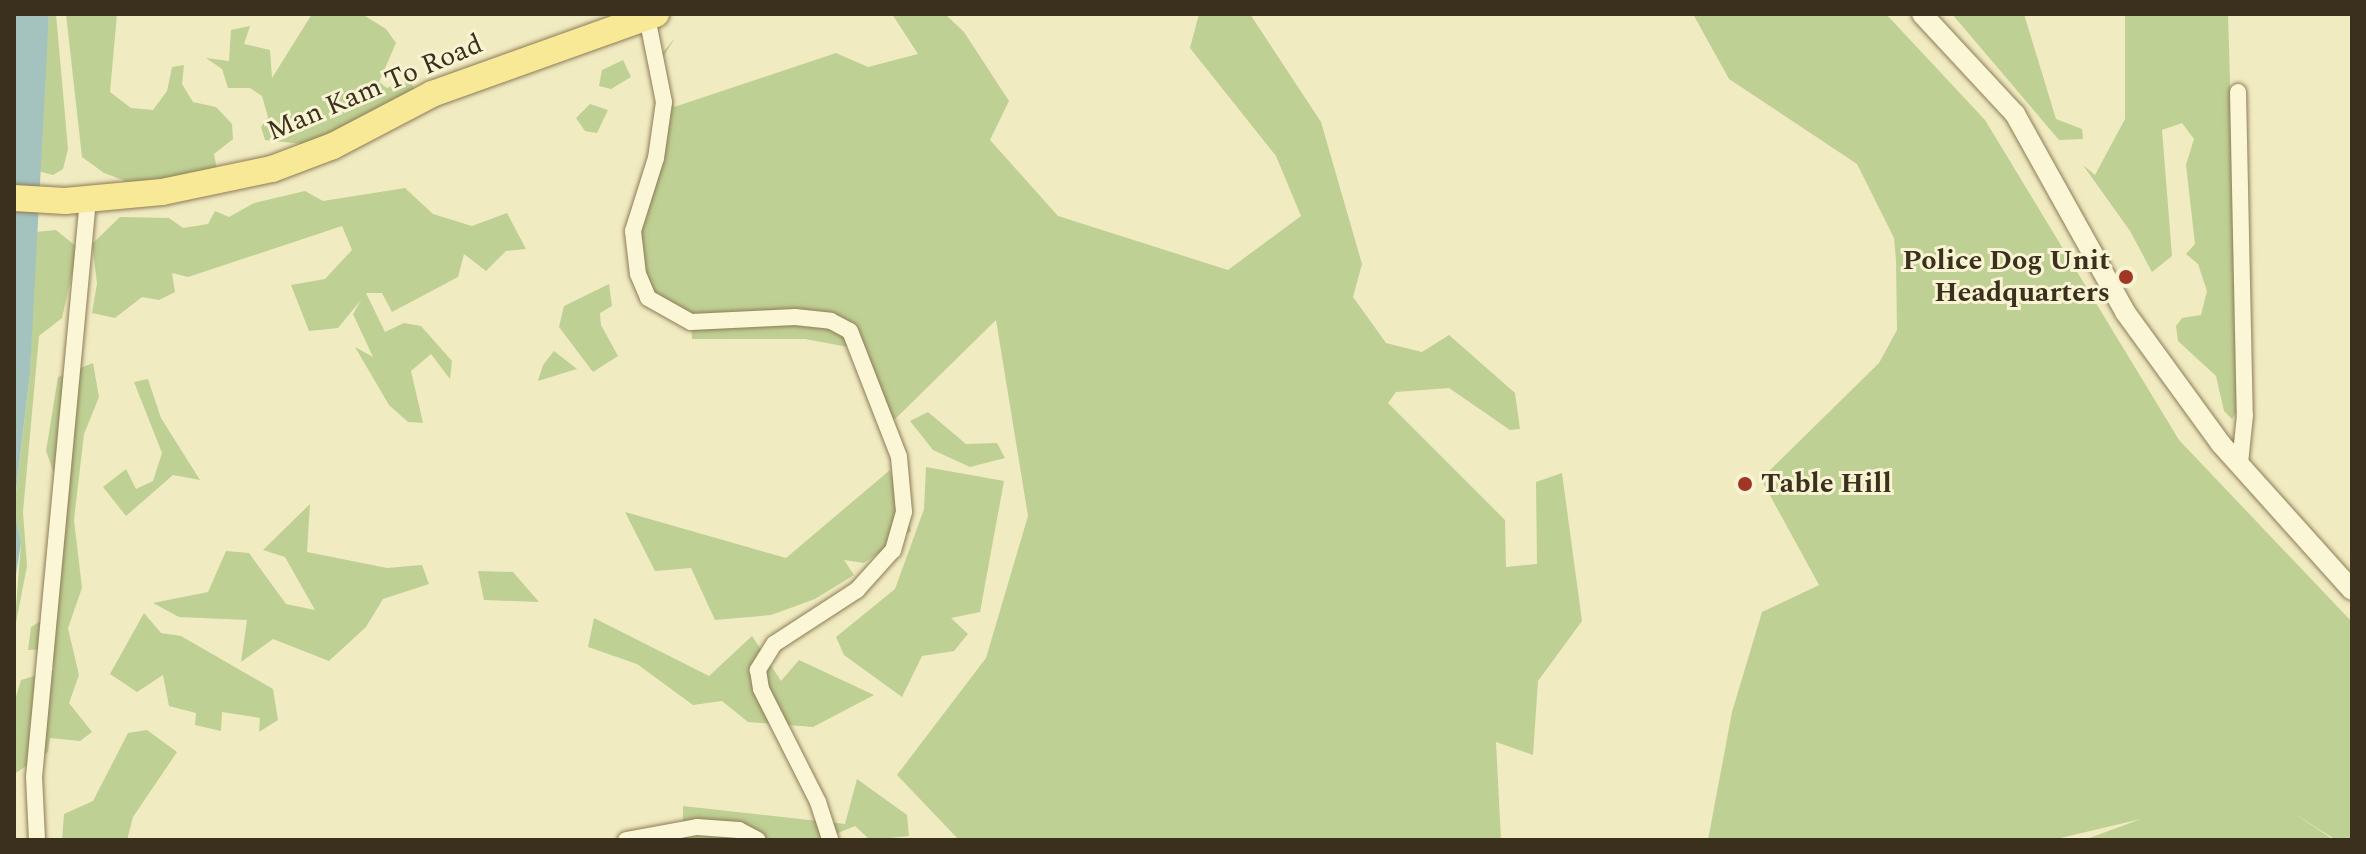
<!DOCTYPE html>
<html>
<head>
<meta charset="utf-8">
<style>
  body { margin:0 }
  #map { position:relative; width:2366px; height:854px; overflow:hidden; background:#f1ebc1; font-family:Spectral,serif }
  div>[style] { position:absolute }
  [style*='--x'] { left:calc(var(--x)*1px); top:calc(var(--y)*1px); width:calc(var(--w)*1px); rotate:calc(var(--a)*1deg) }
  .green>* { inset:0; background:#bfd094 }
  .water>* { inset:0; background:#a4c3bf }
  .roads { filter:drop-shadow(0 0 2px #8d7c57) drop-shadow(0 0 2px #8d7c57) }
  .minor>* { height:16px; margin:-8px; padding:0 8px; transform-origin:8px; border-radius:8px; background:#fbf6d6 }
  .tertiary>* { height:20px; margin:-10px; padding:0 10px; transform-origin:10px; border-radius:10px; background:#fbf6d6 }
  .primary>* { height:26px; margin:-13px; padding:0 13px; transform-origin:13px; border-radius:13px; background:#f7e996 }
  .dots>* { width:22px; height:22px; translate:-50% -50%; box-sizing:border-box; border:4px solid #f8f3d2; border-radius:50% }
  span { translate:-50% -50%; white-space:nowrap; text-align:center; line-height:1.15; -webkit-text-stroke:6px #f8f3d2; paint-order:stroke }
  .street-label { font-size:28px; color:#3b301d }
  .poi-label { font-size:28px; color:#3b301d; font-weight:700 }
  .right { translate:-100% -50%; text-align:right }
  .left { translate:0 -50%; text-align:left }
  .frame { position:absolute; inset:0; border:16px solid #3b301d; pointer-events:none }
</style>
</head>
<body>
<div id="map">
  <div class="green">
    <i style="clip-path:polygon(49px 14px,56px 14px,68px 149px,63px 169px,53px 175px,38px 171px)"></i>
    <i style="clip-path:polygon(66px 14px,117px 14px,110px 92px,131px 108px,153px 110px,167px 91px,172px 67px,184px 65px,182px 84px,193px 102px,216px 107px,232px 124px,233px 139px,214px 154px,218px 175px,142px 187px,104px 173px,82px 157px)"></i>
    <i style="clip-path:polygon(312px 14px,362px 14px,386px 29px,396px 43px,379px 82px,387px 88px,409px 79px,418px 96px,303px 144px,265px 140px,261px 127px,268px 117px,262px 96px,250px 88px,228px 88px,222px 69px,206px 58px,229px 61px,231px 30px,250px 26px,244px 44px,270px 50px,272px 78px)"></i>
    <i style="clip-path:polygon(892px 14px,945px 14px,964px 32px,1009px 101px,990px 140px,1058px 216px,1228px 270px,1301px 216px,1276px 156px,1190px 48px,1199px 14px,1250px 14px,1321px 122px,1362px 264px,1353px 297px,1386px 343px,1422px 352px,1449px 335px,1515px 393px,1520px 429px,1510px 430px,1449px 388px,1396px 392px,1388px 403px,1505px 520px,1506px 567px,1537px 564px,1536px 482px,1562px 473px,1582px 621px,1538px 681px,1533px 755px,1496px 742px,1501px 840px,959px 840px,897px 775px,986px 658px,1028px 516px,996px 320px,887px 427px,848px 347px,805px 339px,692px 339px,691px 322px,645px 291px,634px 236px,667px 101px,657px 59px,675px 38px,662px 59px,674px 107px,836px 53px,868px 67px,918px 54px)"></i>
    <i style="clip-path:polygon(1693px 14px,1886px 14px,1985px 120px,2179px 440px,2352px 622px,2352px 840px,2336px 840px,2292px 812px,2334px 840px,2084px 840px,2141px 819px,2052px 840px,1708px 840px,1732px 712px,1762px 612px,1819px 585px,1761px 479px,1879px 363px,1897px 330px,1896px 260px,1894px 238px,1857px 164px,1729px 79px)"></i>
    <i style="clip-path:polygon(1952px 14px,2024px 14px,2056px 119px,2082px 129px,2083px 139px,2059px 140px)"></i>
    <i style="clip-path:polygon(2125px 14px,2228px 14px,2240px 407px,2232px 419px,2224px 411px,2216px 376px,2178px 341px,2176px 326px,2182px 318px,2201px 315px,2207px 291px,2198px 264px,2186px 254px,2195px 244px,2186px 165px,2194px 139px,2182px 123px,2162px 130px,2172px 256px,2152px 272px,2130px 231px,2083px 165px,2095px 175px,2125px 119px)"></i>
    <i style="clip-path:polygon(623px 60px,631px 77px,611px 89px,599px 86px,602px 70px)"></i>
    <i style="clip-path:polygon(590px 104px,608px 110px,597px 133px,585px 131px,576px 118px)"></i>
    <i style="clip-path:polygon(405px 188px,433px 214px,472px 226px,507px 213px,526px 249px,506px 251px,486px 271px,464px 254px,458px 277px,392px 312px,382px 293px,366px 293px,385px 332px,404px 323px,421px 326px,452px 361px,450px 379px,431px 354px,411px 371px,423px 423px,408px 422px,389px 405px,355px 347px,373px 357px,353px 314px,361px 300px,338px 328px,309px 331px,291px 285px,325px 279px,352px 250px,342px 226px,188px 277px,172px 273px,175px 292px,159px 300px,142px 297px,115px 318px,92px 313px,97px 283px,92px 244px,120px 217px,169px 218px,183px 228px,208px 224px,215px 211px,229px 217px,254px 203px,305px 191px,323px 201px)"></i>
    <i style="clip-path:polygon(56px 230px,78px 248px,62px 318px,39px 336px,23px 512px,27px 566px,14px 633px,21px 543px,14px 509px,30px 373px,35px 232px)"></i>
    <i style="clip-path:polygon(609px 284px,612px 306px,600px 313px,601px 325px,618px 356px,593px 372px,559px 327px,564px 306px)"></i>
    <i style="clip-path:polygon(554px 351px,577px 369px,538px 381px,543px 365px)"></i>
    <i style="clip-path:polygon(93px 363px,99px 397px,84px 434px,74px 520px,82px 588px,68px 628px,79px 675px,69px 703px,92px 732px,80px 741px,50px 738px,48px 752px,14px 774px,15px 700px,21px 680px,54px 670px,51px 649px,28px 650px,31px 627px,44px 619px,56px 479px,46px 451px,58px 377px)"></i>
    <i style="clip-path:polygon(148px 379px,161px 418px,200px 480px,173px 475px,126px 516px,103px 487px,126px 469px,136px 489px,153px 481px,162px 453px,134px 382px)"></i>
    <i style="clip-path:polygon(928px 412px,966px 444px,997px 443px,1005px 458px,970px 467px,933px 450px,910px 421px)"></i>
    <i style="clip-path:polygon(926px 467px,1004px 481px,980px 612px,951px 618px,968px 634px,954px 651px,922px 656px,902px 697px,844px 655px,836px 637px,895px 589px,924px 509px)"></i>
    <i style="clip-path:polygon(890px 470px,911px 531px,864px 563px,844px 560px,854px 575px,815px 599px,771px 615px,715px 620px,691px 568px,655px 571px,625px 512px,786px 558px)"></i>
    <i style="clip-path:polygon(310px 504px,307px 552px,387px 568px,422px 565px,429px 584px,383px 599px,366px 627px,329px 661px,273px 639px,241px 662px,247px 620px,179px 617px,153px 603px,208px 592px,226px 551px,249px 553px,286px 604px,315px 610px,285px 557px,263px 550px)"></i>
    <i style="clip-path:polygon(478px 571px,513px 572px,539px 602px,484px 600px)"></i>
    <i style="clip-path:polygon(144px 613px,161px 633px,181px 636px,273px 689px,278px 720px,259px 732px,260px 718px,222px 712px,221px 731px,195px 725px,196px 713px,169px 706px,163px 675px,137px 692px,110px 674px)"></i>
    <i style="clip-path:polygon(594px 618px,709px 676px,752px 636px,781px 681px,799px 660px,874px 695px,813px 727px,748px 722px,722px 701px,693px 705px,637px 664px,588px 647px)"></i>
    <i style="clip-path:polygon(147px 730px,177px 752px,133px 817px,127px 840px,62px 840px,64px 814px,93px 801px,128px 733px)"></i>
    <i style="clip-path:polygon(857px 779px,907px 815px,909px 836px,870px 840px,855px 826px,821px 840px,683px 840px,683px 806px,845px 824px)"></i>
  </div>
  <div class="water">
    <i style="clip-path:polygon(14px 14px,49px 14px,30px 373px,14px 508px,21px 543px,14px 587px)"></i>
  </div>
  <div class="roads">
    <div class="minor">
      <i style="--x:647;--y:17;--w:87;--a:78.7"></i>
      <i style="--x:664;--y:102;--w:57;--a:98.1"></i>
      <i style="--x:656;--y:158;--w:77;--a:107.5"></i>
      <i style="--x:633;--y:231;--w:43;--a:83.4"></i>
      <i style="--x:638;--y:274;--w:26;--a:67"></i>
      <i style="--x:648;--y:298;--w:49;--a:29.2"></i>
      <i style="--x:691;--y:322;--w:104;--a:-2.8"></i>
      <i style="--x:795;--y:317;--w:36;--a:6"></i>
      <i style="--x:831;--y:321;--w:21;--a:28"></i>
      <i style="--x:850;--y:331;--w:135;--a:68.7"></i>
      <i style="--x:899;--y:457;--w:55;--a:84.8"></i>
      <i style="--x:904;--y:512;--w:40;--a:106"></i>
      <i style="--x:893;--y:550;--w:54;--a:132"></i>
      <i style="--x:857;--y:590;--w:99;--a:147"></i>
      <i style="--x:774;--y:644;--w:31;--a:122"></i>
      <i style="--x:758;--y:670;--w:19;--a:81"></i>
      <i style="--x:761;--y:689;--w:127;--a:63.2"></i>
      <i style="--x:818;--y:802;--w:40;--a:72"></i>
      <i style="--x:2238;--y:92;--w:323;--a:88.8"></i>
      <i style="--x:2245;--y:415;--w:48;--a:95.9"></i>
      <i style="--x:37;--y:840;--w:63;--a:-92.7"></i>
      <i style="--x:34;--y:777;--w:581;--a:-84.66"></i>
      <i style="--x:626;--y:840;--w:72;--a:-10.4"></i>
      <i style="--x:697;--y:827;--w:42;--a:4.1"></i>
      <i style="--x:739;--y:830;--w:21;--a:28"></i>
    </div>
    <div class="tertiary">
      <i style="--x:1922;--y:14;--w:137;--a:47.1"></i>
      <i style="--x:2015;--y:114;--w:227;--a:60.9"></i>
      <i style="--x:2125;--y:312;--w:163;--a:54"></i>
      <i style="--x:2221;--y:444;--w:196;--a:48.1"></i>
    </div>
    <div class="primary">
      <i style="--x:14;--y:198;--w:51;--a:3.4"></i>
      <i style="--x:65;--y:201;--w:97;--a:-5.3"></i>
      <i style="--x:162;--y:192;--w:112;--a:-11.8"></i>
      <i style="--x:272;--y:169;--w:65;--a:-20.7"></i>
      <i style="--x:333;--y:146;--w:112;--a:-27.7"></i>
      <i style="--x:432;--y:94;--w:238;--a:-19.7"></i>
    </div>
  </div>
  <div class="dots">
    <i style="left:2126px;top:277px;background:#a03623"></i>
    <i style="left:1745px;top:484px;background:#a03623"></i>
  </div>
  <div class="street-label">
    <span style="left:375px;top:88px;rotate:-23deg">Man Kam To Road</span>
  </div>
  <div class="poi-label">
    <span class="right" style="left:2110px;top:277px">Police Dog Unit<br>Headquarters</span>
    <span class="left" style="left:1761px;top:484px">Table Hill</span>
  </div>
  <div class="frame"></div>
</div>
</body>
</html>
